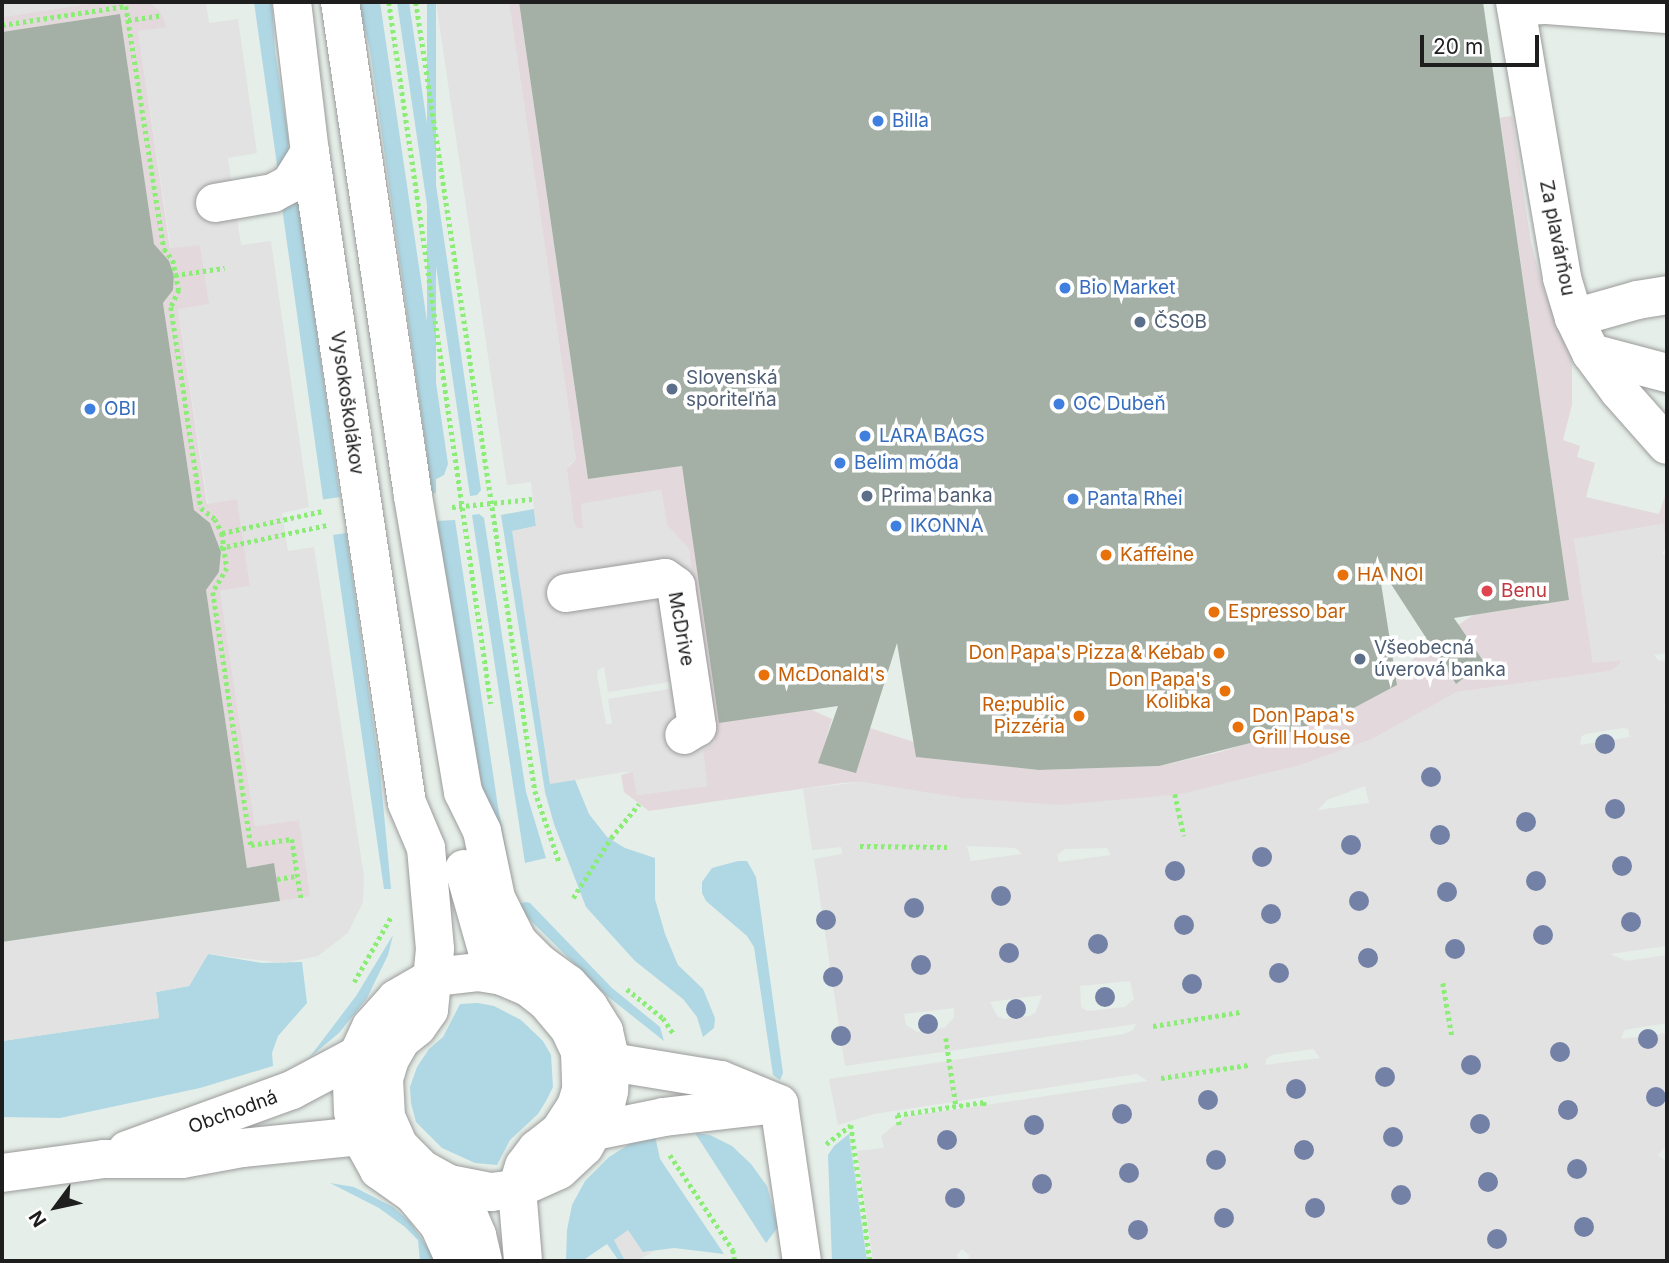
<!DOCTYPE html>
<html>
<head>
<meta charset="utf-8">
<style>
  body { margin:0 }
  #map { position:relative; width:1669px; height:1263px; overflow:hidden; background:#e5eee8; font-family:Inter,sans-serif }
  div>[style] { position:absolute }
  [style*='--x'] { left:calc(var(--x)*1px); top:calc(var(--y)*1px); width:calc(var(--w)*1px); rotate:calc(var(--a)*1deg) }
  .grass>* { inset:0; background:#afd8e4; transform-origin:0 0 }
  .parking>* { inset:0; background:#e2e2e2 }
  .plaza>* { inset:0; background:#e3d9dc }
  .building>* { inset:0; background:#a4b0a6 }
  .path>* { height:4.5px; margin-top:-2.25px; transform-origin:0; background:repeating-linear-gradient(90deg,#8ced76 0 3.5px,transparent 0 7px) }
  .roads { filter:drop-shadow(0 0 2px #9b9b9b) drop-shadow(0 0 2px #9b9b9b) }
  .minor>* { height:38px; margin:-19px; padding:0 19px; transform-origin:19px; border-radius:19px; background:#fff }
  .trees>* { width:20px; height:20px; margin:-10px; border-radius:50%; background:#7381a7 }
  .dots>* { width:19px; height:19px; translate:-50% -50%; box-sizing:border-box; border:4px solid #fff; border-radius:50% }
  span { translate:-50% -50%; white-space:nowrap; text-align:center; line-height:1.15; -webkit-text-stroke:7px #fff; paint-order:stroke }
  .shop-label { font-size:19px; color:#366cbe }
  .left { translate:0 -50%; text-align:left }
  .street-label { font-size:19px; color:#1e1e1e }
  .service-label { font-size:19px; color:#4e5e75 }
  .food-label { font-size:19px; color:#c56008 }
  .right { translate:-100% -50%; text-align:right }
  .health-label { font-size:19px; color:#be3a42 }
  .frame { position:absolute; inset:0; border:4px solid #1e1e1e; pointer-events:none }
  .north { position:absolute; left:21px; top:1172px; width:70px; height:70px; -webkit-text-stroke:5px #fff; paint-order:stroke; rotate:237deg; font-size:19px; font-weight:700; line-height:28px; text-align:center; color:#1e1e1e }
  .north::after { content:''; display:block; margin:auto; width:24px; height:32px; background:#1e1e1e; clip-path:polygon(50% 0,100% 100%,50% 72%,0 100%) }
  .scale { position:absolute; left:1420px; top:35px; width:119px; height:32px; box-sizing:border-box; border:4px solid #1e1e1e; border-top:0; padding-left:9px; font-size:21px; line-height:24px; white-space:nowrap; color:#1e1e1e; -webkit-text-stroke:5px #fff; paint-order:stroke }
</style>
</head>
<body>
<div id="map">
  <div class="grass">
    <i style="clip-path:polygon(254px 2px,272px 2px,275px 51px,289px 142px,287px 160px,278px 172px)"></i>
    <i style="clip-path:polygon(358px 2px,380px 2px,448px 464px,444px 475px,431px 482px,370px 50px)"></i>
    <i style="clip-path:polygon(397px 2px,409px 2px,481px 490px,477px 495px,470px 496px)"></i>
    <i style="left:427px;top:2px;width:9px;height:491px"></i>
    <i style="left:298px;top:199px;width:301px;height:17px;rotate:82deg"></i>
    <i style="clip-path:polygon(534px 509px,536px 526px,513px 531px,550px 783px,575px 780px,589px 814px,607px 837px,625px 848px,655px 858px,655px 899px,665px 934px,678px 965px,703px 989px,715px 1018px,714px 1028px,703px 1037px,697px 1017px,683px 999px,635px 961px,586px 907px,554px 824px,545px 792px,501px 515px)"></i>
    <i style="clip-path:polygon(479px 514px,484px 518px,526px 792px,546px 858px,525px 863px,472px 515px)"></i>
    <i style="clip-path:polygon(455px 520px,498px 807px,510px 869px,502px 870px,464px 709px,436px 521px)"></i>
    <i style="clip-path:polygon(346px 533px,380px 771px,391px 889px,384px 889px,333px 535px)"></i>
    <i style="clip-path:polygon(738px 861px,747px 861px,756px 877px,783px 1073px,780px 1080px,773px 1075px,754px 947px,747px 936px,706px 901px,702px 893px,702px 882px,712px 868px)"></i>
    <i style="clip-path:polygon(526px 902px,530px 903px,612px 988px,660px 1027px,664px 1041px,606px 995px,523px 913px,518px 904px)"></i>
    <i style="clip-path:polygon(393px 935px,388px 955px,367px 998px,339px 1033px,309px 1058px,356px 996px)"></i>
    <i style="clip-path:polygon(208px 954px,262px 963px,302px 962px,307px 1003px,278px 1036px,272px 1053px,273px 1066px,200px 1088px,60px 1118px,2px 1117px,2px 1041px,159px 1018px,156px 992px,189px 986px)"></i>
    <i style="clip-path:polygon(478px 1003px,494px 1006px,521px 1020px,543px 1041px,551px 1055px,553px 1087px,546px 1101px,538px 1114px,510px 1140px,497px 1165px,475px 1163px,442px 1148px,416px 1122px,411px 1103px,410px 1087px,417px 1067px,429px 1049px,443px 1037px,460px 1004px)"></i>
    <i style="clip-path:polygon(695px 1133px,710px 1135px,732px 1146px,751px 1164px,767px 1186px,778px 1227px,766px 1243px)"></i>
    <i style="clip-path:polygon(849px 1134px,867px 1261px,832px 1261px,828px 1155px,834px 1146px)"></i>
    <i style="clip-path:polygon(655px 1136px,660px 1159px,724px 1254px,674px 1248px,643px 1252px,619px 1261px,607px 1244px,582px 1261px,566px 1261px,567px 1230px,572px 1205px,585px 1181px,609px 1157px,633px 1142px)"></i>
    <i style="clip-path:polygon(330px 1183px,354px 1187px,393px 1207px,410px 1222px,437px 1261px,420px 1261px,418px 1240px,405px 1227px,379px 1208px)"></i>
  </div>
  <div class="parking">
    <i style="clip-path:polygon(2px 2px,102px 2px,2px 17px)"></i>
    <i style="clip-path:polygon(148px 2px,206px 2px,209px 23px,238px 19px,257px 153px,228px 158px,241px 245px,271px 241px,309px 507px,282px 513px,288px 551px,314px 547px,364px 877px,363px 902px,348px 933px,318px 956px,284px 963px,208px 954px,189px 986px,156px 992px,159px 1018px,2px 1041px,2px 942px,280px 901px,299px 820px,255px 826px,220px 591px,250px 586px,237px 500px,208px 504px,178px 308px,208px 304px,200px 245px,171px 249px,138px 31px,166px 26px,160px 11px)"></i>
    <i style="clip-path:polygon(evenodd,436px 2px,509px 2px,576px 459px,569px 465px,581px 504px,661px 490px,667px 525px,689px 549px,715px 743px,703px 751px,707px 786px,637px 795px,633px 773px,624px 772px,550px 784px,512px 531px,536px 526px,531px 482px,507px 485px,436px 2px,604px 667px,608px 692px,675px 681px,675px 688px,608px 699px,612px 724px,606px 724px,597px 675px,598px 670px,604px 667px)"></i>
    <i style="clip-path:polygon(evenodd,1664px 524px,1667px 547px,1662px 553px,1667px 557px,1667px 653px,1654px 655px,1658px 660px,1667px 661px,1667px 700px,1664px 706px,1667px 710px,1667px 946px,1610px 954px,1626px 961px,1667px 955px,1667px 1023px,1624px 1030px,1621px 1039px,1667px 1033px,1667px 1151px,1664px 1148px,1658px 1155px,1664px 1160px,1667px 1157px,1667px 1210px,1664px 1213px,1667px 1216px,1667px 1261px,965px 1261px,970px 1256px,962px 1249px,956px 1256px,962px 1261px,873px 1261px,857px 1151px,884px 1148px,881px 1136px,904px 1117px,1148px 1081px,1137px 1074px,874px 1114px,838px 1125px,829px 1079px,1124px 1034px,1133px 1030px,1136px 1024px,845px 1066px,814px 859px,842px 854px,841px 847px,812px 850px,803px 789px,861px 782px,961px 798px,1182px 794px,1301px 765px,1372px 739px,1457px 692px,1610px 671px,1620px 664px,1620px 660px,1593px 663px,1574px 539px,1664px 524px,1623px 728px,1628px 729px,1630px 737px,1580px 745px,1581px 737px,1585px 734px,1623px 728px,1664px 524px,1365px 786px,1369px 803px,1318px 810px,1327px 800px,1365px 786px,1664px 524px,967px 846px,1016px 848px,1022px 854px,971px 861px,967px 846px,1664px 524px,1107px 848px,1111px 855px,1059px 862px,1057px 855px,1065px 849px,1107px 848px,1664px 524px,1130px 981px,1134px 999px,1125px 1007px,1087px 1011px,1081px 1007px,1080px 986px,1130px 981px,1664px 524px,1042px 995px,1036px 1012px,1030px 1016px,1004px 1019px,997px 1016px,990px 1002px,1042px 995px,1664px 524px,954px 1008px,954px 1018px,944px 1028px,917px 1032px,906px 1025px,904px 1014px,954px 1008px,1664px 524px,1313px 1049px,1320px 1058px,1265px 1065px,1266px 1059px,1272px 1055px,1313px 1049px)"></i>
    <i style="clip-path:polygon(628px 1230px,643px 1252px,655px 1251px,636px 1261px,625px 1261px,614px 1240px)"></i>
  </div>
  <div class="plaza">
    <i style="clip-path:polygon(102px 2px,149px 2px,160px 11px,167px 27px,138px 31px,170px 248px,200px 245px,204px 271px,209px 304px,178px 309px,207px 504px,237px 499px,250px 586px,220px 591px,255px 826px,299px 820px,310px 896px,280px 901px,274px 863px,247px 868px,205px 585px,219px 572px,221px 552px,210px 523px,201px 515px,195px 516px,163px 303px,173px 290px,174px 275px,169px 261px,155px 252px,120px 15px,2px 32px,2px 17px)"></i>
    <i style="clip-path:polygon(509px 2px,519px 2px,588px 479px,682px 466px,684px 480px,812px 710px,832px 719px,819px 763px,870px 728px,914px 742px,917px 757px,1039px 770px,1159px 766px,1220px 752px,1350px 710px,1397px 685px,1396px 674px,1430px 645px,1456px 683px,1484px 662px,1458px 625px,1473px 615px,1569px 600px,1500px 118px,1504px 117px,1512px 116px,1531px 243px,1544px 291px,1572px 362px,1572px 405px,1563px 440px,1580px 446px,1577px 457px,1595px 463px,1586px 497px,1659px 514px,1667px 490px,1667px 547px,1663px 524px,1574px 539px,1593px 663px,1620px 660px,1620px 664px,1610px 671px,1457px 692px,1372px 739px,1301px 765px,1182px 794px,1060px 805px,961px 798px,861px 782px,842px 783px,649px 811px,624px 792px,621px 775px,633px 772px,637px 795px,707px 786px,703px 751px,715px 743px,689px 549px,667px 525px,661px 490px,581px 504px,583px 529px,576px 527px,574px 522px,567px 469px,576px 459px)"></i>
  </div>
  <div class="building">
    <i style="clip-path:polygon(519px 2px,1483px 2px,1569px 600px,1454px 618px,1484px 662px,1456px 684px,1378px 564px,1397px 685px,1350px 710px,1282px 735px,1159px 766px,1039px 770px,916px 757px,897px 643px,856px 773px,818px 763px,838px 706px,719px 723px,682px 466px,588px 479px)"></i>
    <i style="clip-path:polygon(120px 14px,154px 244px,169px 261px,174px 275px,173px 290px,163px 303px,194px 510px,210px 523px,221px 552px,219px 572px,206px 590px,247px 868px,274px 863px,280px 901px,2px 942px,2px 32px)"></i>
  </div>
  <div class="path">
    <i style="--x:389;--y:2;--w:709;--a:81.73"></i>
    <i style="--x:416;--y:2;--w:798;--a:81.42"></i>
    <i style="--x:535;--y:791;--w:77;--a:71.1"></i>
    <i style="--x:128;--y:20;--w:34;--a:-8"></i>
    <i style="--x:2;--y:25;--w:125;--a:-8.7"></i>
    <i style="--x:126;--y:6;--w:246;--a:81.1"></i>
    <i style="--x:164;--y:249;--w:14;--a:51"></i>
    <i style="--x:173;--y:260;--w:31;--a:79"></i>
    <i style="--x:179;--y:290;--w:19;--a:115"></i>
    <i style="--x:171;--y:307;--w:203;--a:81.5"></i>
    <i style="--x:201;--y:508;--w:18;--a:38"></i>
    <i style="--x:215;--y:519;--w:16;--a:63"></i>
    <i style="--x:222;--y:533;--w:35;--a:82"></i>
    <i style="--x:227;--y:568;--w:28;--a:120"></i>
    <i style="--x:213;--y:592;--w:256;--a:81.5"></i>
    <i style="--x:251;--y:845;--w:41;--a:-8.3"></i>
    <i style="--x:292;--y:839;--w:60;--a:81.3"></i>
    <i style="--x:175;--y:275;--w:50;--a:-8"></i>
    <i style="--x:452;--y:507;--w:81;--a:-5.6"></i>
    <i style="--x:222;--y:533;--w:103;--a:-12.3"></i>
    <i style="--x:220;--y:548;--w:109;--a:-12.1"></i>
    <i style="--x:1175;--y:794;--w:43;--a:77.9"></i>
    <i style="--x:860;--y:846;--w:87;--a:0.7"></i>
    <i style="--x:277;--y:879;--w:20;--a:-9"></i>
    <i style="--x:573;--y:898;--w:71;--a:-57.7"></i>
    <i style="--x:611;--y:838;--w:44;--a:-50.5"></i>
    <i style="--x:354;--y:982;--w:75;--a:-60.4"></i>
    <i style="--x:1443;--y:983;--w:54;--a:80.4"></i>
    <i style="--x:627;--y:989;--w:46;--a:38.9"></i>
    <i style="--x:663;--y:1018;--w:18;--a:56"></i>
    <i style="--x:1153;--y:1026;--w:88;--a:-9.1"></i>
    <i style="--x:946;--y:1038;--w:69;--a:81.6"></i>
    <i style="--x:1161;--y:1078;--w:88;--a:-8.5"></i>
    <i style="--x:899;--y:1125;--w:10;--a:-101"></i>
    <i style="--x:897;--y:1115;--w:88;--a:-8.5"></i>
    <i style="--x:984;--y:1102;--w:5;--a:79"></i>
    <i style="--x:826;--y:1144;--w:31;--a:-37"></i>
    <i style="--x:851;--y:1125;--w:137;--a:82"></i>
    <i style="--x:670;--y:1155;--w:114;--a:56.4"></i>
    <i style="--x:733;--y:1250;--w:11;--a:80"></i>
  </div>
  <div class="roads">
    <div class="minor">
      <i style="--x:292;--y:2;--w:151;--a:83.2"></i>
      <i style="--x:310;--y:152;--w:658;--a:81.53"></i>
      <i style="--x:407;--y:803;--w:49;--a:67.1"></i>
      <i style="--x:426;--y:848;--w:101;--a:84.9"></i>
      <i style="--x:435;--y:949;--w:61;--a:95.6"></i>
      <i style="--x:429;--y:1010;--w:21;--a:125"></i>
      <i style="--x:417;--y:1027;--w:21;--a:141"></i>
      <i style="--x:401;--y:1040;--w:22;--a:120"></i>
      <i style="--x:390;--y:1059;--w:21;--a:107"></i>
      <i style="--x:384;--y:1079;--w:38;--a:87"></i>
      <i style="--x:386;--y:1117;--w:32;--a:66"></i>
      <i style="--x:399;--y:1146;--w:33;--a:45"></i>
      <i style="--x:422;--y:1169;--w:31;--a:29"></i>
      <i style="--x:449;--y:1184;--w:43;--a:10.8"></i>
      <i style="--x:491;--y:1192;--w:26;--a:-7"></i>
      <i style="--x:517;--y:1189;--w:46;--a:-24.3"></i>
      <i style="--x:559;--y:1170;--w:34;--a:-43"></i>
      <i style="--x:584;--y:1147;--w:39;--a:-60"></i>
      <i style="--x:604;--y:1113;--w:23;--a:-77"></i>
      <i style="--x:609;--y:1091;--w:29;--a:-86"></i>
      <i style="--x:611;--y:1062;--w:32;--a:-103"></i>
      <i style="--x:604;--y:1031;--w:28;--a:-122"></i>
      <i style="--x:589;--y:1007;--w:31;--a:-132"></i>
      <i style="--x:568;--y:984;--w:36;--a:-144"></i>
      <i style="--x:539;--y:963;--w:30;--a:-135"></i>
      <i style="--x:518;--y:942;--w:49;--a:-116.6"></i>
      <i style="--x:496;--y:898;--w:68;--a:-101.8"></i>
      <i style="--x:482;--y:831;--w:43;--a:-116"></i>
      <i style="--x:463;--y:792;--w:300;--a:-99.6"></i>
      <i style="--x:413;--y:496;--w:499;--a:-98.4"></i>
      <i style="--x:1515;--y:2;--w:280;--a:80.3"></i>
      <i style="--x:1562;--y:278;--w:42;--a:73.3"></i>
      <i style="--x:1574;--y:318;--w:39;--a:64"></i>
      <i style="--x:1591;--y:353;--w:47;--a:53.6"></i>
      <i style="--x:1619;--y:391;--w:72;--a:48.4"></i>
      <i style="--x:1516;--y:7;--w:30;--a:-4"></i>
      <i style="--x:1546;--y:5;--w:121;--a:4.3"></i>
      <i style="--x:215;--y:203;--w:59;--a:-9.8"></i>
      <i style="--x:273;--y:193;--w:19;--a:-28"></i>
      <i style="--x:290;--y:184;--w:38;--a:-58"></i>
      <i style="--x:1574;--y:318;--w:66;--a:-15.9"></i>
      <i style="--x:1637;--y:300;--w:30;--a:-9"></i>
      <i style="--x:1591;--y:353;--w:79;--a:14.7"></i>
      <i style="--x:566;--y:593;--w:100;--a:-8.6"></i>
      <i style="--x:665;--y:578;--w:14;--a:36"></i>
      <i style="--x:676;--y:586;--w:143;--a:81.5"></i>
      <i style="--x:697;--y:727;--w:15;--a:148"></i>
      <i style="--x:464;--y:869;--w:88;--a:74.2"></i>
      <i style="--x:488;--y:954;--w:26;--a:58"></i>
      <i style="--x:588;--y:1055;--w:24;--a:17"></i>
      <i style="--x:611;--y:1062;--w:111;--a:9.3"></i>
      <i style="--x:721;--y:1080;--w:63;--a:22.5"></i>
      <i style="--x:779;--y:1104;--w:159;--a:81.7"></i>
      <i style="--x:595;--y:1131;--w:70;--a:-11.5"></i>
      <i style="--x:664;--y:1117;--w:113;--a:-6.6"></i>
      <i style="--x:127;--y:1150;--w:176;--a:-20"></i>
      <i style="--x:292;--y:1090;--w:75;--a:-27.9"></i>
      <i style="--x:2;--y:1173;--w:103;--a:-7.8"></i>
      <i style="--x:104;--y:1159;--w:78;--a:0"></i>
      <i style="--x:182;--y:1159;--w:61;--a:-10.4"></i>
      <i style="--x:242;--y:1148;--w:119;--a:-5.8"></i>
      <i style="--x:360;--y:1136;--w:26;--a:16"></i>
      <i style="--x:449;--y:1184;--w:23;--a:52"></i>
      <i style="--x:463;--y:1202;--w:36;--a:67"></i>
      <i style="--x:477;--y:1235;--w:27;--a:77"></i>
      <i style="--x:455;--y:1261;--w:39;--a:-114"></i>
      <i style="--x:439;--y:1225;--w:40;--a:-130"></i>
      <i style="--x:413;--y:1194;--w:42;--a:-144.8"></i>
      <i style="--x:379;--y:1170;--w:39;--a:-119"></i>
      <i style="--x:360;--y:1136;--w:25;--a:-106"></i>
      <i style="--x:353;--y:1112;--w:29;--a:-92"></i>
      <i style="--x:352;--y:1083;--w:29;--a:-78"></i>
      <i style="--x:358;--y:1055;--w:31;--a:-65"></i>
      <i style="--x:371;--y:1027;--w:38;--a:-48"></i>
      <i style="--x:396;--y:999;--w:44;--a:-30.1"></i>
      <i style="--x:434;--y:977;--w:44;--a:-6.5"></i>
      <i style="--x:478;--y:972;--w:24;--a:9"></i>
      <i style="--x:502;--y:976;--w:28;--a:23"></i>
      <i style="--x:528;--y:987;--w:24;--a:38"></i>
      <i style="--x:547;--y:1002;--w:34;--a:50"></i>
      <i style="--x:569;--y:1028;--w:26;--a:65"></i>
      <i style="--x:580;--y:1052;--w:38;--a:88"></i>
      <i style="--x:581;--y:1090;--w:17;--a:107"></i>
      <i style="--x:576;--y:1106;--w:31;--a:123"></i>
      <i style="--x:559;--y:1132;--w:28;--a:142"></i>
      <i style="--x:537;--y:1149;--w:21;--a:127"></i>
      <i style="--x:524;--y:1166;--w:24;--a:107"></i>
      <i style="--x:517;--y:1189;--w:72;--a:85.2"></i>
    </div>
  </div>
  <div class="trees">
    <i style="left:1605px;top:744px"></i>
    <i style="left:1431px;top:777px"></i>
    <i style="left:1615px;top:809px"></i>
    <i style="left:1526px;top:822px"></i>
    <i style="left:1440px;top:835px"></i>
    <i style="left:1351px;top:845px"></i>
    <i style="left:1262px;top:857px"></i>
    <i style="left:1622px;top:866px"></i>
    <i style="left:1175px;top:871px"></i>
    <i style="left:1536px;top:881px"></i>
    <i style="left:1447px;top:892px"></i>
    <i style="left:1001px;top:896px"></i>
    <i style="left:1359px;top:901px"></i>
    <i style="left:914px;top:908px"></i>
    <i style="left:1271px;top:914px"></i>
    <i style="left:826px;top:920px"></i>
    <i style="left:1631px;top:922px"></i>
    <i style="left:1184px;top:925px"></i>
    <i style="left:1543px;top:935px"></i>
    <i style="left:1098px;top:944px"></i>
    <i style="left:1455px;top:949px"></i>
    <i style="left:1009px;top:953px"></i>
    <i style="left:1368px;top:958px"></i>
    <i style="left:921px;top:965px"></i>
    <i style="left:1279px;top:973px"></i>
    <i style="left:833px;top:977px"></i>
    <i style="left:1192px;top:984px"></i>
    <i style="left:1105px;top:997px"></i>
    <i style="left:1016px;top:1009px"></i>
    <i style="left:928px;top:1024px"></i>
    <i style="left:841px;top:1036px"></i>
    <i style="left:1648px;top:1039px"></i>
    <i style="left:1560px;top:1052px"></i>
    <i style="left:1471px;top:1065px"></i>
    <i style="left:1385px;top:1077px"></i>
    <i style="left:1296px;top:1089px"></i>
    <i style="left:1656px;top:1097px"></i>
    <i style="left:1208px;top:1100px"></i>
    <i style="left:1568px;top:1110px"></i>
    <i style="left:1122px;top:1114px"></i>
    <i style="left:1480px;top:1124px"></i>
    <i style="left:1034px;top:1125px"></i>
    <i style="left:1393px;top:1137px"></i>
    <i style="left:947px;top:1140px"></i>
    <i style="left:1304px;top:1150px"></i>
    <i style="left:1216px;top:1160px"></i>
    <i style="left:1577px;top:1169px"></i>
    <i style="left:1129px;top:1173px"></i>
    <i style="left:1488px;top:1182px"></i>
    <i style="left:1042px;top:1184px"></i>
    <i style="left:1401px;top:1195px"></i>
    <i style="left:955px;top:1198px"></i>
    <i style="left:1315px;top:1208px"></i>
    <i style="left:1224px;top:1218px"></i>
    <i style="left:1584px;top:1227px"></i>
    <i style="left:1138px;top:1230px"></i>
    <i style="left:1497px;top:1239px"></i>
  </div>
  <div class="dots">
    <i style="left:878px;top:121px;background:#3f7fe0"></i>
    <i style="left:1065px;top:288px;background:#3f7fe0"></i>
    <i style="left:1140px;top:322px;background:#5c6f8a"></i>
    <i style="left:672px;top:389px;background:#5c6f8a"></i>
    <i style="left:1059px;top:404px;background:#3f7fe0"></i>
    <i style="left:90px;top:409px;background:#3f7fe0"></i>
    <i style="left:865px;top:436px;background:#3f7fe0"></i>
    <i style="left:840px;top:463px;background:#3f7fe0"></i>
    <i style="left:867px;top:496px;background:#5c6f8a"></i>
    <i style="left:1073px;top:499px;background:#3f7fe0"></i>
    <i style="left:896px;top:526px;background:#3f7fe0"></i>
    <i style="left:1106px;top:555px;background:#e8710a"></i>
    <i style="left:1343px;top:575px;background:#e8710a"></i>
    <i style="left:1487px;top:591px;background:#e0444e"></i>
    <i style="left:1214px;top:612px;background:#e8710a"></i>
    <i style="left:1219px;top:653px;background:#e8710a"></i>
    <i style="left:1360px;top:659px;background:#5c6f8a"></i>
    <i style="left:764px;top:675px;background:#e8710a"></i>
    <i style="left:1225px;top:691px;background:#e8710a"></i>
    <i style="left:1079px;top:716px;background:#e8710a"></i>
    <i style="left:1238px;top:727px;background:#e8710a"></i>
  </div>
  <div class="shop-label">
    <span class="left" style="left:892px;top:121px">Billa</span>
    <span class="left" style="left:1079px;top:288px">Bio Market</span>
    <span class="left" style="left:1073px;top:404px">OC Dubeň</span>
    <span class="left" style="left:104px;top:409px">OBI</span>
    <span class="left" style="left:879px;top:436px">LARA BAGS</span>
    <span class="left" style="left:854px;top:463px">Belim móda</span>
    <span class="left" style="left:1087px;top:499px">Panta Rhei</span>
    <span class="left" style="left:910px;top:526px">IKONNA</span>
  </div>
  <div class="street-label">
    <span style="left:1557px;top:238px;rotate:79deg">Za plavárňou</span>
    <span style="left:347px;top:403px;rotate:82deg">Vysokoškolákov</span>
    <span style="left:681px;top:629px;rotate:80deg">McDrive</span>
    <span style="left:233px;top:1112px;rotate:-20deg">Obchodná</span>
  </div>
  <div class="service-label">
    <span class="left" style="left:1154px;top:322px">ČSOB</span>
    <span class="left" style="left:686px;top:389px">Slovenská<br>sporiteľňa</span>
    <span class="left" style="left:881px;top:496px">Prima banka</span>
    <span class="left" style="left:1374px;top:659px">Všeobecná<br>úverová banka</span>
  </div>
  <div class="food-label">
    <span class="left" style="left:1120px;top:555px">Kaffeine</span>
    <span class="left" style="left:1357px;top:575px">HA NOI</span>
    <span class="left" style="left:1228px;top:612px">Espresso bar</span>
    <span class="right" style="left:1205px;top:653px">Don Papa's Pizza &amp; Kebab</span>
    <span class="left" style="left:778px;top:675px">McDonald's</span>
    <span class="right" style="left:1211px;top:691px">Don Papa's<br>Kolibka</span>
    <span class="right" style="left:1065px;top:716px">Re:public<br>Pizzéria</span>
    <span class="left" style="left:1252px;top:727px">Don Papa's<br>Grill House</span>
  </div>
  <div class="health-label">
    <span class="left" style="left:1501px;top:591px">Benu</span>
  </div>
  <div class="frame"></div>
  <div class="north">N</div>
  <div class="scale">20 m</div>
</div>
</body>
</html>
